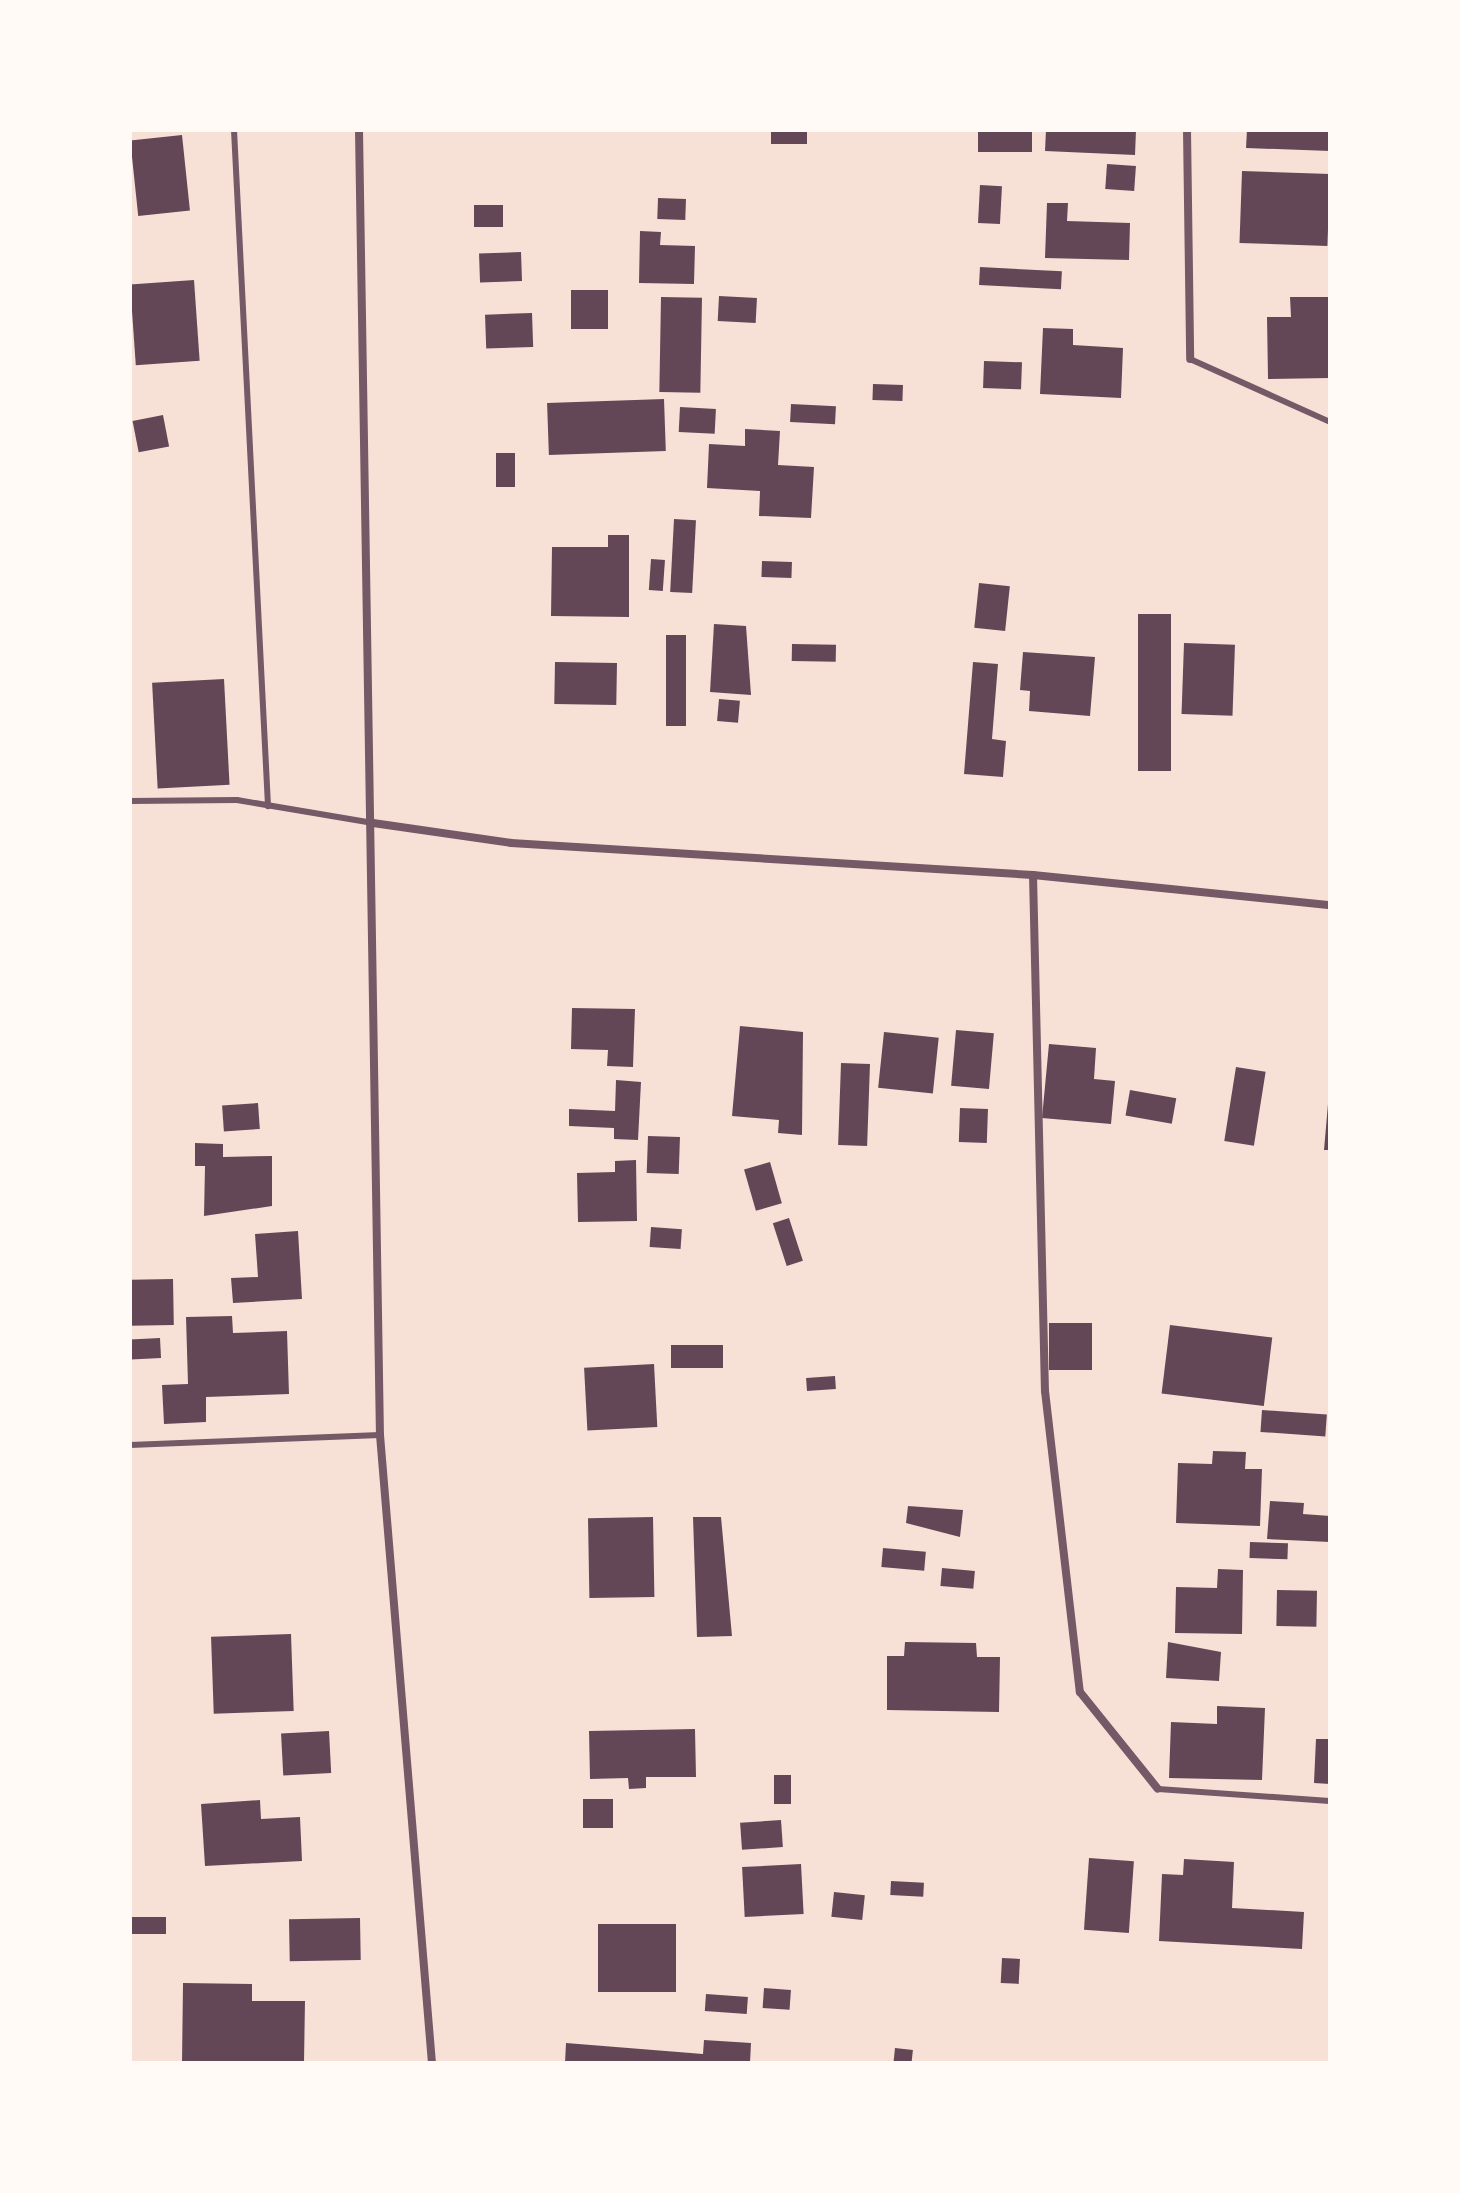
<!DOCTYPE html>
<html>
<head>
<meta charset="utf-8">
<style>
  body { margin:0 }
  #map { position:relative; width:1460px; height:2193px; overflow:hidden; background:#f7e1d7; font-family:"Fira Sans Condensed",sans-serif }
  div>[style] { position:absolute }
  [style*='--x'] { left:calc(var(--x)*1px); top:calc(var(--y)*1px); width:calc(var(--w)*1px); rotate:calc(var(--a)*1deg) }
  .building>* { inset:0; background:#644757; transform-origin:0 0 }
  .service>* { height:6px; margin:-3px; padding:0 3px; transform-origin:3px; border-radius:3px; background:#755966 }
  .minor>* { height:8px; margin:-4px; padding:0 4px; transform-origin:4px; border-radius:4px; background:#755966 }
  span { translate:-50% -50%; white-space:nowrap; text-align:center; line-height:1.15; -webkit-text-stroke:8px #fffaf5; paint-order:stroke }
  .frame { position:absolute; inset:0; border:132px solid #fffaf5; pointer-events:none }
</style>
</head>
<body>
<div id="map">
  <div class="building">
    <i style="left:771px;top:130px;width:36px;height:14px"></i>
    <i style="left:978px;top:130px;width:54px;height:22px"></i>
    <i style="clip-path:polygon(1046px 130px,1136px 130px,1135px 155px,1045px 151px)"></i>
    <i style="clip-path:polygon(1247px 130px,1330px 130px,1330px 151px,1246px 148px)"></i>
    <i style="left:182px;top:135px;width:76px;height:52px;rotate:84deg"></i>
    <i style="left:1107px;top:164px;width:29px;height:25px;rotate:4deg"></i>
    <i style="left:1242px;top:171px;width:88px;height:72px;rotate:2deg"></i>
    <i style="left:980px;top:185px;width:22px;height:38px;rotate:3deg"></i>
    <i style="left:658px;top:198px;width:28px;height:21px;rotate:2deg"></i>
    <i style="clip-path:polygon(1047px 203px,1068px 203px,1067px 221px,1130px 223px,1129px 260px,1045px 258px)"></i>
    <i style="left:503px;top:205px;width:22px;height:29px;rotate:90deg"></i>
    <i style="clip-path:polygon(640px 231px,661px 232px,660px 245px,695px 246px,694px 284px,639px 283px)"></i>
    <i style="left:521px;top:252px;width:29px;height:42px;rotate:88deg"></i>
    <i style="left:980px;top:267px;width:82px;height:18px;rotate:3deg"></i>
    <i style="left:194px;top:280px;width:81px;height:64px;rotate:86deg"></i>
    <i style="left:571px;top:290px;width:37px;height:39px"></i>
    <i style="left:719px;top:296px;width:38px;height:25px;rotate:3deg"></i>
    <i style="left:661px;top:297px;width:41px;height:95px;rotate:1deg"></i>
    <i style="clip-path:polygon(1290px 297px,1330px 297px,1330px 378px,1268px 379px,1267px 317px,1291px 317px)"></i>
    <i style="left:532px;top:313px;width:34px;height:47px;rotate:88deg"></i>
    <i style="clip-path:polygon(1043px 328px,1073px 329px,1073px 345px,1123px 348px,1121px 398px,1040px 394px)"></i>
    <i style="left:984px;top:361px;width:38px;height:27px;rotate:2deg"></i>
    <i style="left:873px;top:384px;width:30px;height:16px;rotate:2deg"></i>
    <i style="left:664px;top:399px;width:52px;height:117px;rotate:88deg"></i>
    <i style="left:791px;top:404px;width:45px;height:18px;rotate:3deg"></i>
    <i style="left:680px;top:407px;width:36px;height:25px;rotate:3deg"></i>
    <i style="left:163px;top:415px;width:32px;height:31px;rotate:79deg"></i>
    <i style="clip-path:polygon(745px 429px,780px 431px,778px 465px,814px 467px,811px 518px,759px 516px,760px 491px,707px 488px,709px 444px,745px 446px)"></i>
    <i style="left:496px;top:453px;width:19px;height:34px"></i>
    <i style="left:674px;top:519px;width:22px;height:73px;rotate:3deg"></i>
    <i style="clip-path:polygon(608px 535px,629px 535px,629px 617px,551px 616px,552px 547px,608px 547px)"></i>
    <i style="left:651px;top:559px;width:14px;height:31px;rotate:4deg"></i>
    <i style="left:762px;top:561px;width:30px;height:16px;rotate:2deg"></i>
    <i style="left:979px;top:583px;width:31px;height:45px;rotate:6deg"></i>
    <i style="left:1138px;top:614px;width:33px;height:157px"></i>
    <i style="clip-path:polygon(714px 624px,746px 626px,751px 695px,710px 692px)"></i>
    <i style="left:666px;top:635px;width:20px;height:91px"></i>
    <i style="left:1184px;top:643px;width:51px;height:71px;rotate:2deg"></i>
    <i style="left:792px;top:644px;width:44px;height:17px;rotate:1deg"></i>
    <i style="clip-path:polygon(1023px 652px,1095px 657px,1090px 716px,1029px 711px,1030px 691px,1020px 690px)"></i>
    <i style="left:555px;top:662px;width:62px;height:42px;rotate:1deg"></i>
    <i style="clip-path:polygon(973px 662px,998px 664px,992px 739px,1006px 741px,1003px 777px,964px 774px)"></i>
    <i style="left:224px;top:679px;width:106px;height:72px;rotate:87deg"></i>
    <i style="left:719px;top:699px;width:21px;height:22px;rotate:5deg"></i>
    <i style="clip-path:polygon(572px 1008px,635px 1009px,633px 1067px,607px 1066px,608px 1050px,571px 1049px)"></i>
    <i style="clip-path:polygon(740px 1026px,803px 1032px,802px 1135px,778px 1133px,779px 1120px,732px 1116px)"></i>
    <i style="left:956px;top:1030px;width:38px;height:56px;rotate:5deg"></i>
    <i style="left:884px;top:1032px;width:55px;height:56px;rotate:6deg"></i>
    <i style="clip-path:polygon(1049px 1044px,1096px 1048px,1094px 1079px,1115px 1081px,1111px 1124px,1042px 1118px)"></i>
    <i style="left:841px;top:1063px;width:29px;height:82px;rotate:2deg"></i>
    <i style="left:1236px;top:1067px;width:30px;height:75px;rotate:9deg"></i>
    <i style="clip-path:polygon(616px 1080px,641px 1082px,638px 1140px,614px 1139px,614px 1128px,569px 1126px,569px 1109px,615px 1111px)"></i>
    <i style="left:1130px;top:1090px;width:47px;height:26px;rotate:10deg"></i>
    <i style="left:258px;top:1103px;width:26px;height:36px;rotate:86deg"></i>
    <i style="clip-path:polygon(1328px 1104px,1330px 1104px,1330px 1150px,1324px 1150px)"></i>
    <i style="left:960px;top:1108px;width:28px;height:34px;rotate:2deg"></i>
    <i style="left:648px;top:1136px;width:32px;height:37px;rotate:2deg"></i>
    <i style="clip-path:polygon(195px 1143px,223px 1144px,223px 1157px,272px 1156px,272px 1206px,204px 1216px,205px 1166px,195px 1166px)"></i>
    <i style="clip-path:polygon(636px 1160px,637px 1221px,578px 1222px,577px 1173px,615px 1172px,615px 1161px)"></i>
    <i style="left:770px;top:1162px;width:43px;height:27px;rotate:74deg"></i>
    <i style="left:789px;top:1218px;width:45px;height:17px;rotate:72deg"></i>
    <i style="left:651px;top:1227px;width:31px;height:20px;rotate:4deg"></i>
    <i style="clip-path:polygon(298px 1231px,302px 1299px,233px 1303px,231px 1278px,258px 1277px,255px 1234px)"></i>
    <i style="left:173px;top:1279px;width:46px;height:43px;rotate:89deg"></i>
    <i style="clip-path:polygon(232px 1316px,233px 1333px,287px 1331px,289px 1394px,206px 1397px,206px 1422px,164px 1424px,162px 1385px,188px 1384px,186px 1317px)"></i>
    <i style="left:1092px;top:1323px;width:47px;height:43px;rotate:90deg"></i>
    <i style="left:1170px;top:1325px;width:103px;height:69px;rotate:7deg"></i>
    <i style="left:160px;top:1338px;width:20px;height:30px;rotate:87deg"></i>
    <i style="left:671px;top:1345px;width:52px;height:23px"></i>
    <i style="left:654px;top:1364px;width:63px;height:70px;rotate:87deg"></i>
    <i style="left:835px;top:1376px;width:13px;height:29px;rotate:86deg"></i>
    <i style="left:1262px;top:1410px;width:65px;height:22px;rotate:4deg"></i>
    <i style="clip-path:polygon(1213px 1451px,1246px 1452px,1245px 1469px,1262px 1469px,1260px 1526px,1176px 1523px,1178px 1463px,1212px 1464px)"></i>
    <i style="clip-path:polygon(1270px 1501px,1304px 1503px,1303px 1514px,1330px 1516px,1330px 1542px,1267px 1539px)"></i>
    <i style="clip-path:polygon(908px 1506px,963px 1510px,960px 1537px,906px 1523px)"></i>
    <i style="left:653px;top:1517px;width:80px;height:65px;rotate:89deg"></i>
    <i style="clip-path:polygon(693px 1517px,721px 1517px,732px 1636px,697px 1637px)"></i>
    <i style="left:1250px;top:1542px;width:38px;height:16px;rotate:2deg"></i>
    <i style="left:883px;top:1548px;width:43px;height:19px;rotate:5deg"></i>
    <i style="left:942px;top:1568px;width:33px;height:18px;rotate:5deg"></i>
    <i style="clip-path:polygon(1218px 1569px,1243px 1570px,1242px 1634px,1175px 1633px,1176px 1587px,1217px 1588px)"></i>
    <i style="left:1277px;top:1590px;width:40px;height:36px;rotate:1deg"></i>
    <i style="left:291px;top:1634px;width:77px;height:80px;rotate:88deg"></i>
    <i style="clip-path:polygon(905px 1642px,976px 1643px,977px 1657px,1000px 1657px,999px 1712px,887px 1710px,887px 1656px,904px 1656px)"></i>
    <i style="clip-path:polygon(1168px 1642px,1221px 1652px,1219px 1681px,1166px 1678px)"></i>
    <i style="clip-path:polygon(1217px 1706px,1265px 1708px,1262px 1780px,1169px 1778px,1171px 1722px,1217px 1724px)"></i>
    <i style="clip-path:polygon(695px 1729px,696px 1777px,646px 1777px,646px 1788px,629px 1789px,628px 1778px,590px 1779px,589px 1731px)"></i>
    <i style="left:329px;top:1731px;width:42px;height:48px;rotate:87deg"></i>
    <i style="clip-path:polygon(1316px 1739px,1330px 1739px,1330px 1784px,1314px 1783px)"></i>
    <i style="left:774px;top:1775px;width:17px;height:29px"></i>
    <i style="left:613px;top:1799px;width:29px;height:30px;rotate:90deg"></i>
    <i style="clip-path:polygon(260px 1800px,261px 1819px,300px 1817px,302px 1861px,205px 1866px,201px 1804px)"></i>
    <i style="left:781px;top:1820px;width:27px;height:41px;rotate:86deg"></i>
    <i style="left:1089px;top:1858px;width:45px;height:72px;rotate:4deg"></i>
    <i style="clip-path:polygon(1184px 1859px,1234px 1862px,1232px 1908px,1304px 1912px,1302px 1949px,1159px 1941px,1162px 1874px,1183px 1875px)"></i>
    <i style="left:801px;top:1864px;width:50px;height:59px;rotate:87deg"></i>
    <i style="left:891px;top:1881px;width:33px;height:14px;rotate:3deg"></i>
    <i style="left:834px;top:1892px;width:31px;height:25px;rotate:6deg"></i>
    <i style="left:130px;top:1917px;width:36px;height:17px"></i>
    <i style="left:360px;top:1918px;width:42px;height:71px;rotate:89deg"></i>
    <i style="left:598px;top:1924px;width:78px;height:68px"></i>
    <i style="left:1002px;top:1958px;width:18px;height:25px;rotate:3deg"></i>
    <i style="clip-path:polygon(183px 1983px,252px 1984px,252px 2001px,305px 2001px,304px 2063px,182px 2063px)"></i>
    <i style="left:764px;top:1988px;width:27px;height:20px;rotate:4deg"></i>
    <i style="left:706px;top:1994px;width:42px;height:17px;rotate:4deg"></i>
    <i style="clip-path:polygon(704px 2040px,751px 2043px,750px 2063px,565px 2063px,566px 2043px,703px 2054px)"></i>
    <i style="left:895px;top:2048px;width:18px;height:15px;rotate:6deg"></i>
  </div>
  <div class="service">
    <i style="--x:234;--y:130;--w:677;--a:87.12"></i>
    <i style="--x:1190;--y:359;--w:154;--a:24.2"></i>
    <i style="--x:130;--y:801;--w:107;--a:-0.5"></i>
    <i style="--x:237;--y:800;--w:138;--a:9.6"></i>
    <i style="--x:130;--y:1445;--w:250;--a:-2.3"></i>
    <i style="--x:1158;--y:1789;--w:172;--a:4"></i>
  </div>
  <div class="minor">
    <i style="--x:359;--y:130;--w:1305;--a:89.08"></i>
    <i style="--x:380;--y:1435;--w:630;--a:85.27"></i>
    <i style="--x:1187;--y:130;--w:229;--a:89.2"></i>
    <i style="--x:373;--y:823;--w:139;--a:8.2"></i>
    <i style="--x:511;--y:843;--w:523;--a:3.51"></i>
    <i style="--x:1033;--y:875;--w:299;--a:5.8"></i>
    <i style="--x:1033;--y:875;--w:516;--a:88.67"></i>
    <i style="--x:1045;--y:1391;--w:303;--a:83.4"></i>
    <i style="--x:1080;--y:1692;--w:124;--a:51.2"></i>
  </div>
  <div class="frame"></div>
</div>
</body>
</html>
